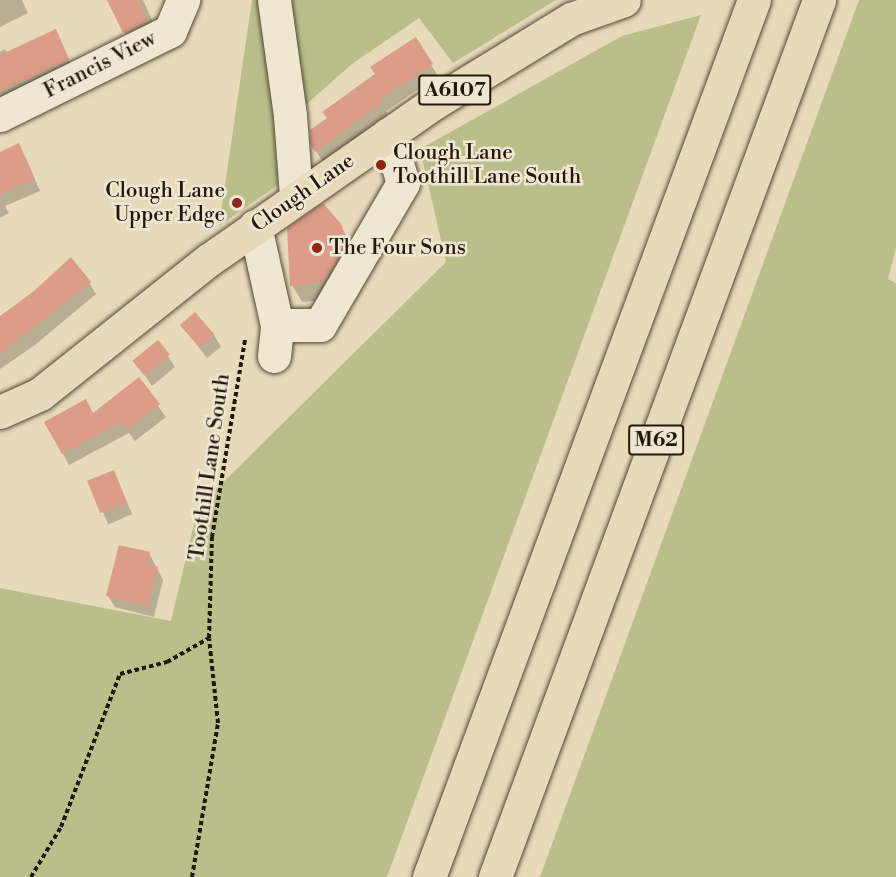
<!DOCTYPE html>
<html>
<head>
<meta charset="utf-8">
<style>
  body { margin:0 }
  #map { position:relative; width:896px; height:877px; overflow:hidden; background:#e6daba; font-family:"Libre Bodoni",serif }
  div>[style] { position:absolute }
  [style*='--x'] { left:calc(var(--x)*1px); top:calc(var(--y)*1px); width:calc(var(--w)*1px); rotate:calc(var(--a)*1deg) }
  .green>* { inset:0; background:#bbbe8b }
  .shadow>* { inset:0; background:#0003; transform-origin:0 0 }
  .building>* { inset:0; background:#dc9c87; transform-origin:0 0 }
  .path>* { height:4px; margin-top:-2px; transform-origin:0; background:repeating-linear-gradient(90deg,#23190b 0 4.5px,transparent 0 7.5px) }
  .roads { filter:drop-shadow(0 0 2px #544937) drop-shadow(0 0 2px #544937) }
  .minor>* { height:33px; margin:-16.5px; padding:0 16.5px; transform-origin:16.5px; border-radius:16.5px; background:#efe7d2 }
  .major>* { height:33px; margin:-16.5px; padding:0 16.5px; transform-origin:16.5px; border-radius:16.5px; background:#e6daba }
  .highway>* { height:33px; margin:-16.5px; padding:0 16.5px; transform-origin:16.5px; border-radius:16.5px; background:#e6daba }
  .dots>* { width:16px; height:16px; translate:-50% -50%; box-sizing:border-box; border:3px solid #efe7d2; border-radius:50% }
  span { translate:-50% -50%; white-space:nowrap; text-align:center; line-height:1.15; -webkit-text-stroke:5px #efe7d2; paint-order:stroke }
  .shield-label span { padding:2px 4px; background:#efe7d2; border:2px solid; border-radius:4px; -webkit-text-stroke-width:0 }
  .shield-label { font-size:20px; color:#23190b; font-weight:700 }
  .street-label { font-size:21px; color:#23190b }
  .poi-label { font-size:21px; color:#23190b }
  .left { translate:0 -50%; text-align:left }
  .right { translate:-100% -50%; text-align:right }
</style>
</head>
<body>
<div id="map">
  <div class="green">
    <i style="clip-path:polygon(252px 0,266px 0,289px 177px,219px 226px)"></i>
    <i style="clip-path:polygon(288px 0,556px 0,453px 63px,419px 18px,352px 64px,301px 109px)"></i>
    <i style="clip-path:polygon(859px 0,896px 0,896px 248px,888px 279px,896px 283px,896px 877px,540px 877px)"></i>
    <i style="clip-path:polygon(701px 15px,387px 877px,0 877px,0 588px,171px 621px,198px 507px,446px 262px,420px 149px,622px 36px)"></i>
  </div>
  <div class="shadow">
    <i style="clip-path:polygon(0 0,22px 0,28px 13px,0 27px)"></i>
    <i style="clip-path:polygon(107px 0,143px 0,157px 31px,131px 44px)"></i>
    <i style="clip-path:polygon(55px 31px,74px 71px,0 105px,0 52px,5px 49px,7px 53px)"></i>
    <i style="clip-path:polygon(415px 39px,438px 76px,386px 111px,388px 114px,323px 162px,313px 146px,328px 119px)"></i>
    <i style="clip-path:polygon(25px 157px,40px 191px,5px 206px,9px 213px,0 218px,0 161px)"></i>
    <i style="clip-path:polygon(341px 226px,351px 244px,333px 299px,302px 302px,292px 285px)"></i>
    <i style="clip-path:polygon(89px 282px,96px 294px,35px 345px,0 369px,0 318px)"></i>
    <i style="clip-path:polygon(182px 325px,214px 335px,221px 347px,207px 358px)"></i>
    <i style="clip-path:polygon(168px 356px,175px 367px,152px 386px,135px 361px)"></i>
    <i style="clip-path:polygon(139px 380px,166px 417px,135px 441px,129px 433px,69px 465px,46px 423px,93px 415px)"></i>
    <i style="left:113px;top:471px;width:47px;height:26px;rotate:66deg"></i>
    <i style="clip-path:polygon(149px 553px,163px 580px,154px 617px,115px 607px,108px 596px)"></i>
  </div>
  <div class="building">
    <i style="clip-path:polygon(107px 0,138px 0,148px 21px,123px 33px)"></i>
    <i style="clip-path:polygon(56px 29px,69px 59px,0 91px,0 55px)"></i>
    <i style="clip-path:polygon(416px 37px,433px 64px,380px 99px,383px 102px,315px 152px,311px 146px,310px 130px,327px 118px,322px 112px,375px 74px,370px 67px)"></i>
    <i style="clip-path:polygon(19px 143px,35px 179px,0 195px,0 152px)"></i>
    <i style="clip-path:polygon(323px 203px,342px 225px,345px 245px,323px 282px,290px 286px,287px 228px)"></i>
    <i style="clip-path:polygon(71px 257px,91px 282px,0 354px,0 316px,34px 291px)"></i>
    <i style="left:195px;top:312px;width:30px;height:20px;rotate:49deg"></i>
    <i style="left:158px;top:340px;width:19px;height:33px;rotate:51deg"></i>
    <i style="clip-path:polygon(139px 377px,160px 404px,127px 430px,121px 422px,62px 454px,44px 422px,86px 399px,93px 413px)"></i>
    <i style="left:114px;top:470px;width:35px;height:29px;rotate:68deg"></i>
    <i style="clip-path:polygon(119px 545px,150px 552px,147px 564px,158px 567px,148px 606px,106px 596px)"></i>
  </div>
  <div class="path">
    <i style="--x:31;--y:877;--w:58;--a:-59"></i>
    <i style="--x:61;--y:827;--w:164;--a:-68.9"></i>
    <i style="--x:120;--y:674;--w:49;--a:-14.3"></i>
    <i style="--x:167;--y:662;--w:48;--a:-29.7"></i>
    <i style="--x:192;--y:877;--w:156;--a:-80.4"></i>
    <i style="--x:218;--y:723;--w:85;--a:-96"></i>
    <i style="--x:209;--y:638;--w:101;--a:-88.3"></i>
    <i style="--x:212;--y:537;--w:201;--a:-80.5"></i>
  </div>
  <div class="roads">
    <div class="minor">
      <i style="--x:274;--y:0;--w:117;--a:82.1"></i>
      <i style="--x:290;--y:116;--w:80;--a:85.7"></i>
      <i style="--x:0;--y:115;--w:190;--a:-26.3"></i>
      <i style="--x:170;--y:31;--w:34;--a:-67"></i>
      <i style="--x:255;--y:226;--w:101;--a:77.5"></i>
      <i style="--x:277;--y:325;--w:43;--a:0"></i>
      <i style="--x:320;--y:325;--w:164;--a:-59.7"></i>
      <i style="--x:403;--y:183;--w:51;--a:-107"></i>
      <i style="--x:274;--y:356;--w:31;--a:-84"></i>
    </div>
    <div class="major">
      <i style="--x:0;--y:412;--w:44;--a:-24.2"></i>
      <i style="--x:40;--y:394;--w:217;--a:-38.5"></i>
      <i style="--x:210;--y:259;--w:273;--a:-34.9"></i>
      <i style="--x:434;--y:103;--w:161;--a:-31.5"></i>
      <i style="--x:571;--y:19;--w:56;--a:-19.7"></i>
    </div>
    <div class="highway">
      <i style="--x:429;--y:877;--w:935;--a:-69.67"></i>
      <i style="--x:495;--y:877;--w:935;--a:-69.72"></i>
    </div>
  </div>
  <div class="dots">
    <i style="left:381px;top:165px;background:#8f2418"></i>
    <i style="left:237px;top:203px;background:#8f2418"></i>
    <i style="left:317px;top:248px;background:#8f2418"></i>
  </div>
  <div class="shield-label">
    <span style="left:455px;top:90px">A6107</span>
    <span style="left:656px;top:440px">M62</span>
  </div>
  <div class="street-label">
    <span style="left:100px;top:65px;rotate:-27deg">Francis View</span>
    <span style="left:303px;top:193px;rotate:-35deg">Clough Lane</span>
    <span style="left:210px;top:467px;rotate:-82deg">Toothill Lane South</span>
  </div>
  <div class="poi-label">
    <span class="left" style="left:393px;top:165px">Clough Lane<br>Toothill Lane South</span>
    <span class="right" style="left:225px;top:203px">Clough Lane<br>Upper Edge</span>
    <span class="left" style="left:329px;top:248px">The Four Sons</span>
  </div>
</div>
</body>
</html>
